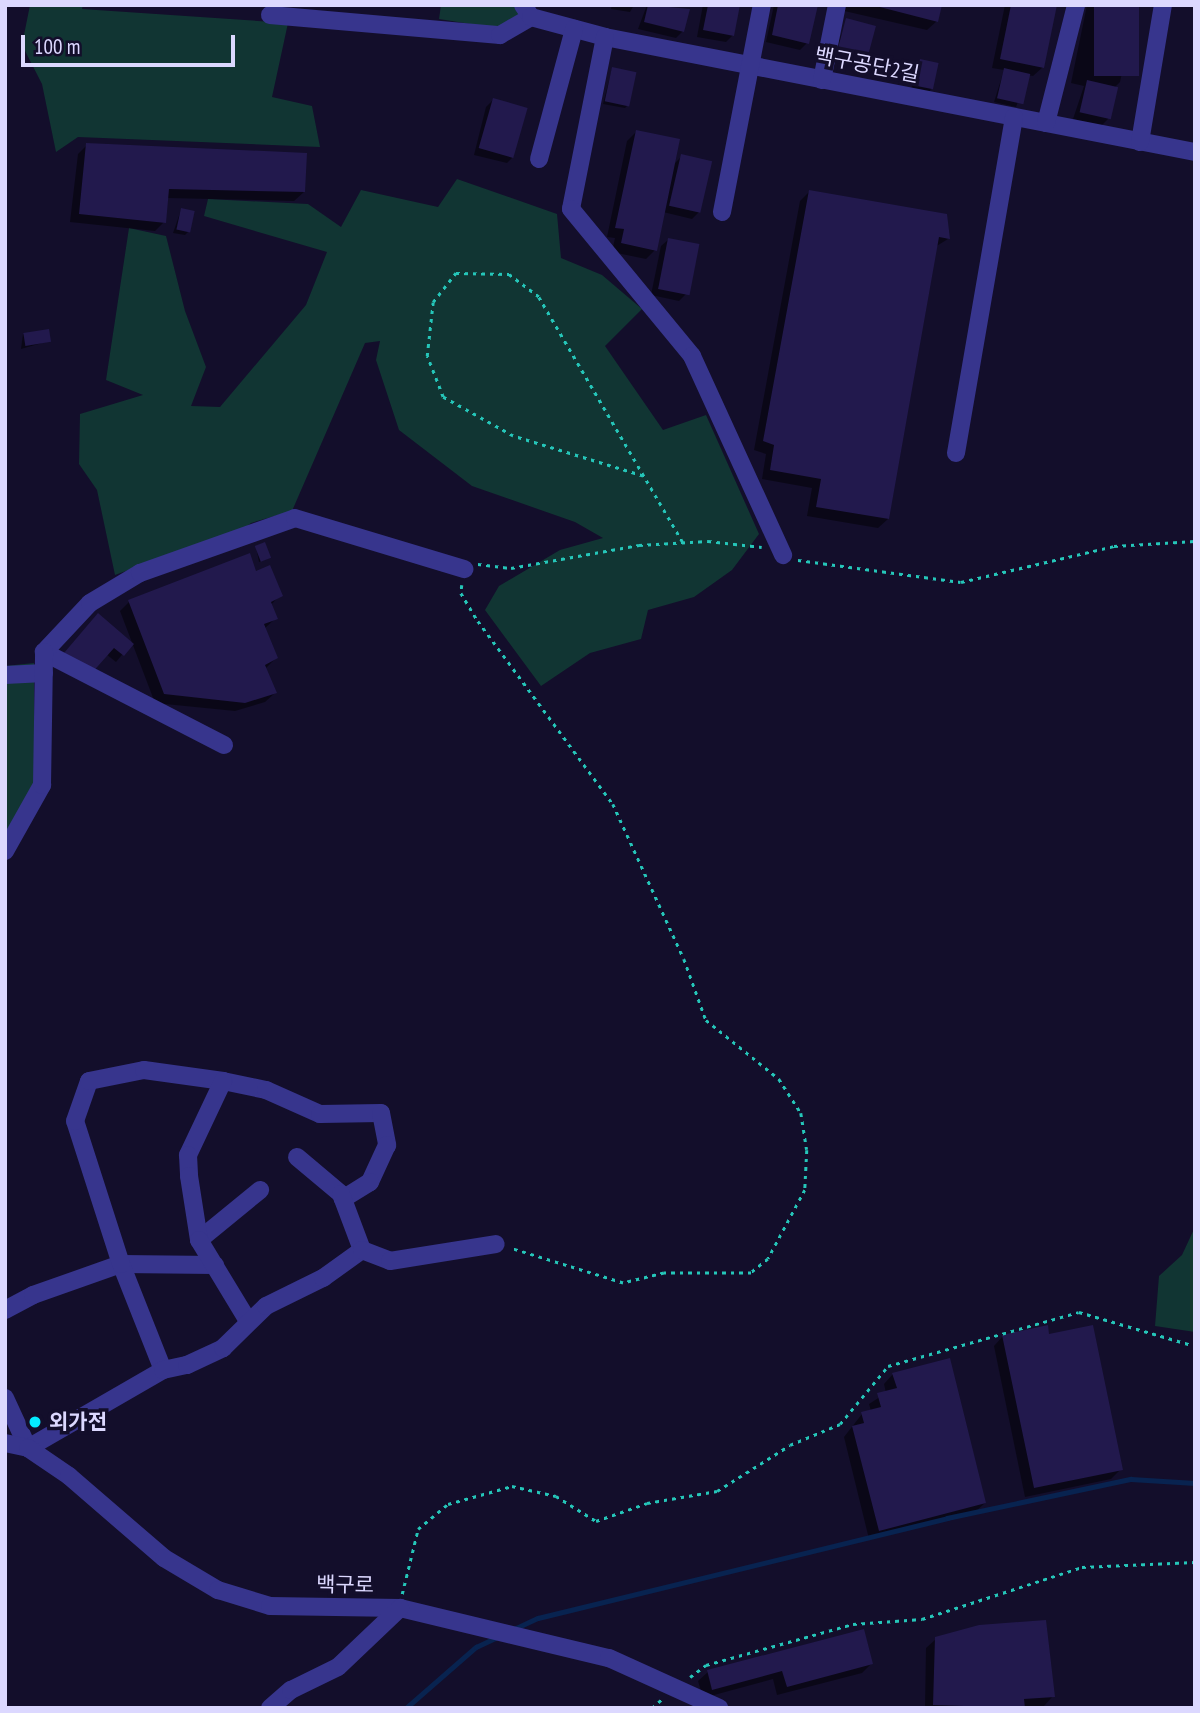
<!DOCTYPE html>
<html>
<head>
<meta charset="utf-8">
<style>
  body { margin:0 }
  #map { position:relative; width:1200px; height:1713px; overflow:hidden; background:#130e2b; font-family:"PT Sans Narrow","Noto Sans KR",sans-serif }
  div>[style] { position:absolute }
  [style*='--x'] { left:calc(var(--x)*1px); top:calc(var(--y)*1px); width:calc(var(--w)*1px); rotate:calc(var(--a)*1deg) }
  .green>* { inset:0; background:#113533 }
  .shadow>* { inset:0; background:#0007 }
  .stream>* { height:4.5px; margin:-2.25px; padding:0 2.25px; transform-origin:2.25px; border-radius:2.25px; background:#082350 }
  .building>* { inset:0; background:#22194d; transform-origin:0 0 }
  .path>* { height:2.5px; margin-top:-1.25px; transform-origin:0; background:repeating-linear-gradient(90deg,#25c6b9 0 3.5px,transparent 0 8.5px) }
  .minor>* { height:18px; margin:-9px; padding:0 9px; transform-origin:9px; border-radius:9px; background:#37358d }
  .dots>* { width:19px; height:19px; translate:-50% -50%; box-sizing:border-box; border:4px solid #130e2b; border-radius:50% }
  span { translate:-50% -50%; white-space:nowrap; text-align:center; line-height:1.15; -webkit-text-stroke:7px #130e2b; paint-order:stroke }
  .street-label { font-size:21px; color:#dcd8ff }
  .poi-label { font-size:21px; color:#dcd8ff; font-weight:700 }
  .left { translate:0 -50%; text-align:left }
  .frame { position:absolute; inset:0; border:7px solid #dcd8ff; pointer-events:none }
  .scale { position:absolute; left:21px; top:35px; width:214px; height:32px; box-sizing:border-box; border:4px solid #dcd8ff; border-top:0; padding-left:9px; font-size:21px; line-height:24px; white-space:nowrap; color:#dcd8ff; -webkit-text-stroke:5px #130e2b; paint-order:stroke }
</style>
</head>
<body>
<div id="map">
  <div class="green">
    <i style="clip-path:polygon(30px 5px,83px 5px,82px 9px,288px 23px,272px 97px,312px 106px,320px 147px,78px 137px,56px 152px,42px 84px,22px 45px)"></i>
    <i style="clip-path:polygon(441px 5px,517px 5px,519px 19px,502px 29px,439px 19px)"></i>
    <i style="clip-path:polygon(457px 179px,557px 214px,561px 258px,602px 275px,642px 309px,605px 346px,663px 430px,706px 415px,759px 534px,732px 570px,694px 597px,648px 610px,641px 639px,590px 653px,541px 686px,485px 610px,499px 586px,560px 550px,603px 538px,575px 522px,472px 486px,399px 430px,376px 360px,380px 341px,365px 343px,292px 511px,251px 523px,228px 542px,223px 535px,115px 575px,97px 490px,79px 464px,80px 414px,143px 395px,106px 380px,129px 228px,166px 236px,185px 311px,206px 367px,191px 406px,220px 407px,306px 305px,327px 252px,204px 216px,208px 199px,308px 204px,341px 227px,361px 190px,438px 207px)"></i>
    <i style="clip-path:polygon(34px 663px,34px 786px,5px 834px,5px 666px)"></i>
    <i style="clip-path:polygon(1195px 1227px,1195px 1332px,1155px 1326px,1159px 1276px,1182px 1255px)"></i>
  </div>
  <div class="shadow">
    <i style="clip-path:polygon(612px 5px,634px 5px,630px 12px,611px 9px)"></i>
    <i style="clip-path:polygon(647px 5px,688px 11px,683px 31px,676px 38px,638px 29px)"></i>
    <i style="clip-path:polygon(703px 5px,738px 5px,733px 35px,726px 42px,697px 37px)"></i>
    <i style="clip-path:polygon(774px 5px,816px 5px,807px 43px,800px 50px,766px 42px)"></i>
    <i style="clip-path:polygon(841px 5px,940px 5px,937px 21px,927px 30px,840px 10px)"></i>
    <i style="clip-path:polygon(1005px 5px,1056px 5px,1043px 67px,1033px 76px,1028px 75px,1016px 107px,994px 102px,1004px 70px,992px 68px)"></i>
    <i style="clip-path:polygon(1087px 5px,1137px 5px,1120px 82px,1114px 88px,1108px 119px,1101px 126px,1073px 119px,1084px 86px,1071px 83px)"></i>
    <i style="clip-path:polygon(847px 20px,866px 54px,862px 58px,835px 51px)"></i>
    <i style="clip-path:polygon(921px 61px,932px 88px,928px 93px,911px 89px)"></i>
    <i style="clip-path:polygon(612px 69px,629px 104px,625px 108px,603px 104px)"></i>
    <i style="clip-path:polygon(493px 100px,514px 156px,507px 163px,474px 155px,486px 107px)"></i>
    <i style="clip-path:polygon(637px 131px,673px 165px,682px 156px,699px 212px,692px 219px,663px 212px,655px 250px,646px 259px,612px 252px,615px 238px,607px 237px,627px 141px)"></i>
    <i style="clip-path:polygon(87px 145px,304px 192px,294px 201px,167px 198px,164px 222px,155px 231px,70px 222px,78px 154px)"></i>
    <i style="clip-path:polygon(810px 191px,948px 239px,935px 247px,888px 519px,878px 528px,807px 516px,812px 488px,762px 479px,766px 454px,754px 450px,800px 201px)"></i>
    <i style="clip-path:polygon(181px 210px,189px 231px,185px 235px,173px 233px)"></i>
    <i style="clip-path:polygon(668px 240px,686px 294px,679px 301px,651px 295px,661px 246px)"></i>
    <i style="clip-path:polygon(23px 334px,49px 341px,21px 349px)"></i>
    <i style="clip-path:polygon(256px 547px,267px 559px,259px 562px)"></i>
    <i style="clip-path:polygon(255px 573px,280px 595px,270px 606px,276px 618px,264px 629px,276px 658px,265px 669px,275px 693px,265px 702px,235px 711px,155px 703px,120px 611px,129px 602px)"></i>
    <i style="clip-path:polygon(98px 616px,131px 644px,116px 662px,106px 654px)"></i>
    <i style="clip-path:polygon(1003px 1336px,1048px 1336px,1121px 1469px,1111px 1479px,1025px 1497px,994px 1346px)"></i>
    <i style="clip-path:polygon(893px 1374px,985px 1503px,975px 1512px,869px 1539px,844px 1437px,862px 1414px,871px 1411px,869px 1404px,886px 1393px,884px 1384px)"></i>
    <i style="clip-path:polygon(936px 1639px,1053px 1696px,1044px 1706px,1023px 1708px,925px 1708px,926px 1648px)"></i>
    <i style="clip-path:polygon(871px 1664px,862px 1673px,777px 1695px,773px 1679px,703px 1698px,698px 1681px,708px 1672px)"></i>
  </div>
  <div class="stream">
    <i style="--x:514;--y:1629;--w:26;--a:-25"></i>
    <i style="--x:538;--y:1618;--w:421;--a:-13.7"></i>
    <i style="--x:947;--y:1518;--w:188;--a:-12"></i>
    <i style="--x:1131;--y:1479;--w:64;--a:3.6"></i>
    <i style="--x:406;--y:1708;--w:93;--a:-41.1"></i>
    <i style="--x:476;--y:1647;--w:23;--a:-25"></i>
  </div>
  <div class="building">
    <i style="clip-path:polygon(648px 5px,690px 9px,684px 32px,644px 22px)"></i>
    <i style="clip-path:polygon(708px 5px,740px 5px,734px 36px,703px 30px)"></i>
    <i style="clip-path:polygon(778px 5px,818px 5px,809px 44px,772px 35px)"></i>
    <i style="clip-path:polygon(872px 5px,942px 5px,938px 22px)"></i>
    <i style="clip-path:polygon(1011px 5px,1057px 5px,1044px 68px,1000px 59px)"></i>
    <i style="left:1094px;top:5px;width:45px;height:71px"></i>
    <i style="left:846px;top:18px;width:31px;height:30px;rotate:15deg"></i>
    <i style="left:920px;top:59px;width:19px;height:27px;rotate:12deg"></i>
    <i style="left:612px;top:67px;width:25px;height:35px;rotate:12deg"></i>
    <i style="left:1004px;top:68px;width:27px;height:31px;rotate:13deg"></i>
    <i style="left:1087px;top:80px;width:32px;height:33px;rotate:13deg"></i>
    <i style="left:493px;top:98px;width:36px;height:52px;rotate:16deg"></i>
    <i style="clip-path:polygon(636px 130px,680px 139px,657px 251px,621px 243px,624px 229px,615px 228px)"></i>
    <i style="clip-path:polygon(86px 143px,307px 153px,305px 192px,169px 189px,166px 223px,79px 214px)"></i>
    <i style="left:681px;top:154px;width:32px;height:53px;rotate:13deg"></i>
    <i style="clip-path:polygon(809px 190px,947px 214px,950px 239px,939px 237px,889px 519px,816px 507px,821px 479px,770px 470px,774px 445px,763px 441px)"></i>
    <i style="left:181px;top:208px;width:14px;height:22px;rotate:12deg"></i>
    <i style="left:668px;top:238px;width:32px;height:52px;rotate:11deg"></i>
    <i style="left:49px;top:329px;width:13px;height:26px;rotate:81deg"></i>
    <i style="left:265px;top:542px;width:17px;height:11px;rotate:69deg"></i>
    <i style="clip-path:polygon(250px 553px,256px 571px,270px 565px,283px 596px,271px 602px,278px 619px,264px 624px,278px 658px,265px 665px,277px 693px,245px 703px,164px 694px,128px 600px)"></i>
    <i style="clip-path:polygon(98px 613px,134px 644px,124px 656px,114px 648px,90px 675px,64px 653px)"></i>
    <i style="clip-path:polygon(1048px 1325px,1049px 1334px,1093px 1325px,1123px 1470px,1034px 1488px,1002px 1335px)"></i>
    <i style="clip-path:polygon(950px 1358px,986px 1503px,879px 1531px,852px 1426px,864px 1423px,861px 1412px,881px 1407px,877px 1393px,897px 1388px,892px 1373px)"></i>
    <i style="clip-path:polygon(1046px 1620px,1055px 1697px,1024px 1699px,1025px 1708px,933px 1705px,935px 1637px,979px 1625px)"></i>
    <i style="clip-path:polygon(864px 1629px,873px 1664px,787px 1687px,782px 1671px,712px 1690px,707px 1670px)"></i>
  </div>
  <div class="path">
    <i style="--x:643;--y:476;--w:136;--a:-162.9"></i>
    <i style="--x:513;--y:436;--w:80;--a:-150.9"></i>
    <i style="--x:443;--y:397;--w:44;--a:-111.3"></i>
    <i style="--x:427;--y:356;--w:54;--a:-83.7"></i>
    <i style="--x:433;--y:302;--w:37;--a:-52"></i>
    <i style="--x:456;--y:273;--w:53;--a:1.1"></i>
    <i style="--x:509;--y:274;--w:38;--a:37"></i>
    <i style="--x:539;--y:297;--w:284;--a:59.6"></i>
    <i style="--x:798;--y:560;--w:164;--a:7.7"></i>
    <i style="--x:961;--y:582;--w:157;--a:-13.2"></i>
    <i style="--x:1114;--y:546;--w:81;--a:-3.5"></i>
    <i style="--x:478;--y:564;--w:33;--a:7"></i>
    <i style="--x:511;--y:568;--w:130;--a:-10.2"></i>
    <i style="--x:639;--y:545;--w:69;--a:-3.3"></i>
    <i style="--x:708;--y:541;--w:54;--a:6.3"></i>
    <i style="--x:462;--y:585;--w:8;--a:97"></i>
    <i style="--x:461;--y:593;--w:33;--a:59"></i>
    <i style="--x:478;--y:621;--w:227;--a:53.6"></i>
    <i style="--x:613;--y:804;--w:170;--a:65.4"></i>
    <i style="--x:684;--y:959;--w:65;--a:70.2"></i>
    <i style="--x:706;--y:1020;--w:94;--a:38.9"></i>
    <i style="--x:779;--y:1079;--w:40;--a:57.1"></i>
    <i style="--x:801;--y:1113;--w:37;--a:81"></i>
    <i style="--x:807;--y:1150;--w:40;--a:92.9"></i>
    <i style="--x:805;--y:1190;--w:78;--a:118.2"></i>
    <i style="--x:768;--y:1259;--w:22;--a:141"></i>
    <i style="--x:751;--y:1273;--w:87;--a:180"></i>
    <i style="--x:664;--y:1273;--w:42;--a:166.3"></i>
    <i style="--x:623;--y:1283;--w:118;--a:-162.8"></i>
    <i style="--x:402;--y:1594;--w:67;--a:-76.2"></i>
    <i style="--x:418;--y:1529;--w:39;--a:-40"></i>
    <i style="--x:448;--y:1504;--w:66;--a:-15.7"></i>
    <i style="--x:512;--y:1486;--w:45;--a:12.8"></i>
    <i style="--x:556;--y:1496;--w:47;--a:32"></i>
    <i style="--x:596;--y:1521;--w:54;--a:-19.4"></i>
    <i style="--x:647;--y:1503;--w:71;--a:-9.7"></i>
    <i style="--x:717;--y:1491;--w:86;--a:-32.2"></i>
    <i style="--x:790;--y:1445;--w:54;--a:-22.8"></i>
    <i style="--x:840;--y:1424;--w:75;--a:-50.4"></i>
    <i style="--x:888;--y:1366;--w:198;--a:-15.8"></i>
    <i style="--x:1079;--y:1312;--w:121;--a:16.3"></i>
    <i style="--x:690;--y:1677;--w:20;--a:-37"></i>
    <i style="--x:706;--y:1665;--w:153;--a:-15.6"></i>
    <i style="--x:853;--y:1624;--w:69;--a:-4.1"></i>
    <i style="--x:922;--y:1619;--w:168;--a:-18"></i>
    <i style="--x:1082;--y:1567;--w:113;--a:-2.5"></i>
    <i style="--x:652;--y:1708;--w:15;--a:-42"></i>
  </div>
  <div class="minor">
    <i style="--x:270;--y:15;--w:231;--a:5"></i>
    <i style="--x:500;--y:35;--w:36;--a:-30"></i>
    <i style="--x:531;--y:17;--w:14;--a:-124"></i>
    <i style="--x:531;--y:17;--w:77;--a:15.1"></i>
    <i style="--x:605;--y:37;--w:601;--a:11.03"></i>
    <i style="--x:605;--y:37;--w:175;--a:101.2"></i>
    <i style="--x:571;--y:209;--w:190;--a:50.5"></i>
    <i style="--x:692;--y:356;--w:219;--a:65.4"></i>
    <i style="--x:822;--y:80;--w:76;--a:-78.7"></i>
    <i style="--x:1046;--y:123;--w:122;--a:-75.7"></i>
    <i style="--x:1140;--y:142;--w:139;--a:-80.5"></i>
    <i style="--x:539;--y:159;--w:135;--a:-74.9"></i>
    <i style="--x:722;--y:212;--w:211;--a:-79.1"></i>
    <i style="--x:956;--y:453;--w:341;--a:-80.2"></i>
    <i style="--x:5;--y:675;--w:39;--a:-3"></i>
    <i style="--x:224;--y:745;--w:203;--a:-152.7"></i>
    <i style="--x:44;--y:652;--w:67;--a:-46.8"></i>
    <i style="--x:90;--y:603;--w:58;--a:-31"></i>
    <i style="--x:140;--y:573;--w:164;--a:-19.5"></i>
    <i style="--x:295;--y:518;--w:177;--a:16.8"></i>
    <i style="--x:5;--y:851;--w:76;--a:-60.7"></i>
    <i style="--x:42;--y:785;--w:133;--a:-89.1"></i>
    <i style="--x:223;--y:1081;--w:44;--a:11.8"></i>
    <i style="--x:266;--y:1090;--w:59;--a:24"></i>
    <i style="--x:320;--y:1114;--w:61;--a:-0.9"></i>
    <i style="--x:381;--y:1113;--w:33;--a:79"></i>
    <i style="--x:387;--y:1145;--w:41;--a:114.7"></i>
    <i style="--x:370;--y:1182;--w:32;--a:148"></i>
    <i style="--x:297;--y:1157;--w:57;--a:40.1"></i>
    <i style="--x:341;--y:1194;--w:60;--a:69.4"></i>
    <i style="--x:199;--y:1240;--w:79;--a:-39.3"></i>
    <i style="--x:5;--y:1310;--w:32;--a:-28"></i>
    <i style="--x:33;--y:1295;--w:93;--a:-19.4"></i>
    <i style="--x:121;--y:1264;--w:94;--a:0.6"></i>
    <i style="--x:163;--y:1370;--w:114;--a:-111.6"></i>
    <i style="--x:121;--y:1264;--w:150;--a:-107.8"></i>
    <i style="--x:75;--y:1121;--w:42;--a:-70.7"></i>
    <i style="--x:89;--y:1081;--w:56;--a:-11.3"></i>
    <i style="--x:144;--y:1070;--w:80;--a:7.9"></i>
    <i style="--x:223;--y:1081;--w:82;--a:115.3"></i>
    <i style="--x:188;--y:1155;--w:21;--a:87"></i>
    <i style="--x:189;--y:1176;--w:65;--a:81.1"></i>
    <i style="--x:199;--y:1240;--w:95;--a:58.8"></i>
    <i style="--x:5;--y:1398;--w:55;--a:65.3"></i>
    <i style="--x:28;--y:1448;--w:156;--a:-30"></i>
    <i style="--x:163;--y:1370;--w:25;--a:-12"></i>
    <i style="--x:187;--y:1365;--w:40;--a:-25"></i>
    <i style="--x:223;--y:1348;--w:60;--a:-44.3"></i>
    <i style="--x:266;--y:1306;--w:64;--a:-26.2"></i>
    <i style="--x:323;--y:1278;--w:48;--a:-35.7"></i>
    <i style="--x:362;--y:1250;--w:30;--a:21"></i>
    <i style="--x:390;--y:1261;--w:107;--a:-9.1"></i>
    <i style="--x:5;--y:1443;--w:24;--a:12"></i>
    <i style="--x:28;--y:1448;--w:50;--a:34.3"></i>
    <i style="--x:69;--y:1476;--w:125;--a:40.8"></i>
    <i style="--x:164;--y:1558;--w:63;--a:30.7"></i>
    <i style="--x:218;--y:1590;--w:54;--a:17.1"></i>
    <i style="--x:270;--y:1606;--w:130;--a:0.9"></i>
    <i style="--x:400;--y:1608;--w:215;--a:13.5"></i>
    <i style="--x:609;--y:1658;--w:121;--a:24.4"></i>
    <i style="--x:270;--y:1708;--w:28;--a:-41"></i>
    <i style="--x:291;--y:1690;--w:52;--a:-26.1"></i>
    <i style="--x:338;--y:1667;--w:86;--a:-43.6"></i>
  </div>
  <div class="dots">
    <i style="left:35px;top:1422px;background:#04eaff"></i>
  </div>
  <div class="street-label">
    <span style="left:867px;top:65px;rotate:11deg">백구공단2길</span>
    <span style="left:345px;top:1585px;rotate:1deg">백구로</span>
  </div>
  <div class="poi-label">
    <span class="left" style="left:49px;top:1422px">외가전</span>
  </div>
  <div class="frame"></div>
  <div class="scale">100 m</div>
</div>
</body>
</html>
